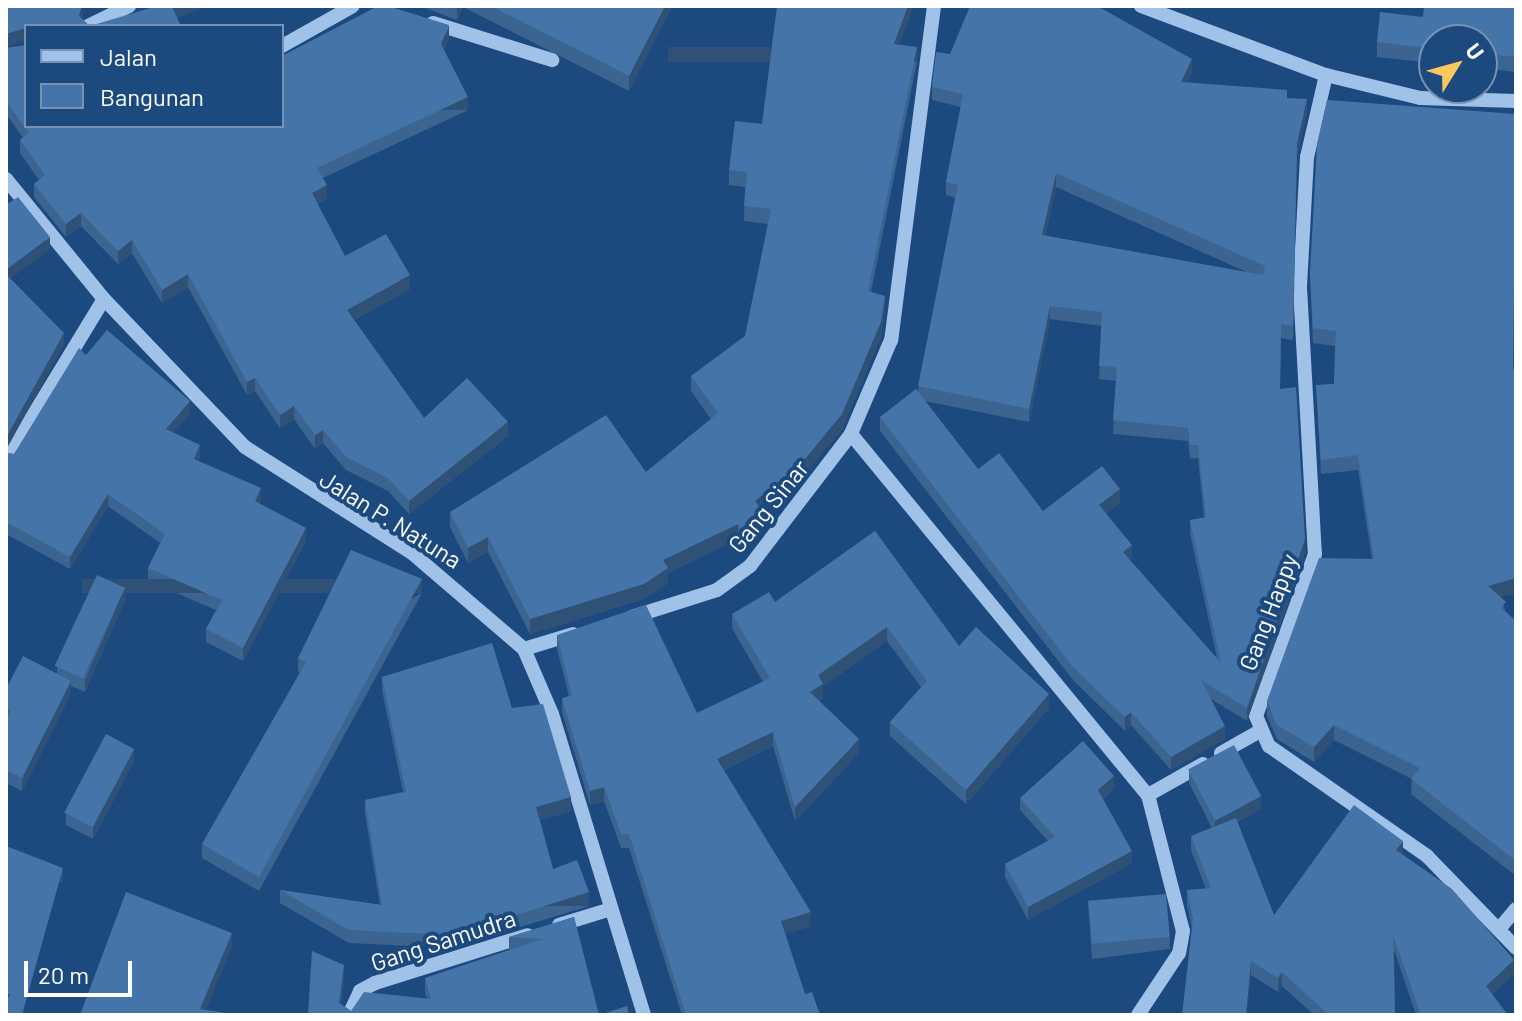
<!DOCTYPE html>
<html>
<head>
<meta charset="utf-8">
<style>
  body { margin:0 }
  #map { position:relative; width:1522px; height:1021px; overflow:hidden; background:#1d4a7e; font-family:Barlow,sans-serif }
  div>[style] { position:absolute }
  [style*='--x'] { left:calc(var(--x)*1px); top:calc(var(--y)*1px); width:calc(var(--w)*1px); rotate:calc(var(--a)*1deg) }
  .minor>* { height:14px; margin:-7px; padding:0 7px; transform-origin:7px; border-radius:7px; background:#a0c2e8 }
  .wall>* { inset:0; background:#3b6490 }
  .shaded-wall>* { inset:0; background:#305176; transform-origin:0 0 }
  .building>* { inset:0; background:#4574a8; transform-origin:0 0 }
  span { translate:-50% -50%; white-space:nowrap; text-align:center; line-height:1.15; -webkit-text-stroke:8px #1d4a7e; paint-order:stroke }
  .street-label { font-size:24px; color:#fff }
  .frame { position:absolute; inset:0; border:8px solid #fff; pointer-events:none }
  .legend { position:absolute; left:24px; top:24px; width:260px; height:104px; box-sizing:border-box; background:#1d4a7e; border:2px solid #7792b2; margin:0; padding:10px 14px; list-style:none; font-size:24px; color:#fff }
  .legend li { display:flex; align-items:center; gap:16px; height:40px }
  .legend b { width:40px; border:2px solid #7792b2 }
  .north { position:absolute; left:1418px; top:24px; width:80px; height:80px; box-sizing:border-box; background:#1d4a7e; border:2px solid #7792b2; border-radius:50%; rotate:53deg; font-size:22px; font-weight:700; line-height:32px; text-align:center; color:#fff }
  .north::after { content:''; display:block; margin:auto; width:28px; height:36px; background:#f8c85e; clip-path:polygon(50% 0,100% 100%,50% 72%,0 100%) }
  .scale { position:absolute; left:24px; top:961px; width:108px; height:36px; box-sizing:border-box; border:4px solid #fff; border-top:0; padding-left:10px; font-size:24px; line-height:28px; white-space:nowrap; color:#fff; -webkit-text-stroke:6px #1d4a7e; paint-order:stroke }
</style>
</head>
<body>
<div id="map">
  <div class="minor">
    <i style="--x:934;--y:6;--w:337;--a:97.3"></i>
    <i style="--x:891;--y:340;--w:102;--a:113.1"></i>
    <i style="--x:851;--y:434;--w:467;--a:50.6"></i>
    <i style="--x:1148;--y:795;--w:140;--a:75.6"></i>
    <i style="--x:1183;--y:931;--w:22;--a:100"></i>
    <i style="--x:1179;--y:953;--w:74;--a:123.5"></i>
    <i style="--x:1141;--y:6;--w:197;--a:20.5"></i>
    <i style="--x:1326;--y:75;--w:97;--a:13.7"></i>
    <i style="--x:1420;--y:98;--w:96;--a:1.8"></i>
    <i style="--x:433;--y:23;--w:125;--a:17.3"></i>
    <i style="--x:88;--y:26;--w:46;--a:-26"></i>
    <i style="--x:282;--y:46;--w:81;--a:-29.4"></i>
    <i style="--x:1326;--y:75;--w:84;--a:103"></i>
    <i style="--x:1307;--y:157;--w:131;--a:93.1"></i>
    <i style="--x:1300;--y:288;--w:266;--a:86.8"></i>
    <i style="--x:1315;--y:554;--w:172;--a:110"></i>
    <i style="--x:1256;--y:716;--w:33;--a:67"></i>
    <i style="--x:1269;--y:746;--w:193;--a:34.8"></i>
    <i style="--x:1427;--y:856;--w:128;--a:45.9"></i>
    <i style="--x:6;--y:179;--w:155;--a:50.8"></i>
    <i style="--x:104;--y:299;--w:204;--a:46.4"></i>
    <i style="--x:245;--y:447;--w:198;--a:32.4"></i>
    <i style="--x:412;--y:553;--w:148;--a:40.6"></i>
    <i style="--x:524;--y:649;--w:71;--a:66.7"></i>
    <i style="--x:552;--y:714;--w:315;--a:73"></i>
    <i style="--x:6;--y:460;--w:188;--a:-58.7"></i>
    <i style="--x:632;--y:617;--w:89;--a:-17.6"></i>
    <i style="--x:717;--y:590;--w:41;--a:-36"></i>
    <i style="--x:750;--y:566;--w:166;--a:-52.6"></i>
    <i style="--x:524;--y:649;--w:51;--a:-17"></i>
    <i style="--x:1221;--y:753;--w:45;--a:-29.4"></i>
    <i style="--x:1148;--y:795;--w:63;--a:-29.4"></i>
    <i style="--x:559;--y:925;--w:54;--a:-17.1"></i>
    <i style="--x:1500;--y:928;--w:25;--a:-50"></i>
    <i style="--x:349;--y:1015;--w:26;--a:-65"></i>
    <i style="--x:360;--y:991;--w:17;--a:-28"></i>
    <i style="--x:375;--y:983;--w:160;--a:-17.4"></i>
  </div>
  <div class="wall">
    <i style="clip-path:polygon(420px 6px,672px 6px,629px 91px,463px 7px,457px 20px)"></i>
    <i style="clip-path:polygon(1516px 6px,1516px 72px,1482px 68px,1482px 40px,1434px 40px,1434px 63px,1377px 57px,1377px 42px,1423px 17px)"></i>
    <i style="clip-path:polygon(449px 38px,444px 50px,468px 110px,323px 178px,327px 198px,317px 204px,345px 256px,410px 289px,354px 320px,424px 418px,508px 436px,409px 514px,388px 491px,346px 470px,323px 443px,315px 449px,294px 419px,280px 428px,255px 391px,247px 395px,188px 287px,162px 303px,132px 253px,118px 264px,81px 226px,66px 237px,34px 197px,34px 184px,39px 180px,20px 153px,20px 140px,23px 138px,6px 114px,6px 48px,282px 126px)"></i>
    <i style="clip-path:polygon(900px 45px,917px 62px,871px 292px,885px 311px,881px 337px,842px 429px,800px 480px,762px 510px,763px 526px,742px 545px,738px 539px,668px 573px,668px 583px,644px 599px,530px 634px,488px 552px,468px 563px,450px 527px,450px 512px,646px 472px,711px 419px,691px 391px,691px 376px,745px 336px,768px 224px,744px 221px,745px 187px,729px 185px,729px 170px,762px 124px)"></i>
    <i style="clip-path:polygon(evenodd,1192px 72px,1187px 82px,1287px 98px,1307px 113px,1297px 156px,1293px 340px,1281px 338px,1280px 389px,1305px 553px,1247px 721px,1211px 699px,1225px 739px,1171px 770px,1131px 725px,1125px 731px,1073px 680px,880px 431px,880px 417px,918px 391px,955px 198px,946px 195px,946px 182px,961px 107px,932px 100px,932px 87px,1192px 72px,1056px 187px,1249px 273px,1045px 236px,1056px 187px,1192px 72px,1050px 319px,1102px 326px,1099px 379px,1116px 381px,1113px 434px,1188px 441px,1190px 459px,1198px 458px,1204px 518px,1190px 520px,1190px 534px,1217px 658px,1129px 560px,1132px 558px,1106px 513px,1120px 503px,1043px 511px,978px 469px,925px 401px,1029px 422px,1050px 319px)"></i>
    <i style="clip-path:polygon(1516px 114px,1516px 293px,1514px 293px,1513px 369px,1516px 368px,1516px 593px,1500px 597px,1506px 612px,1516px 621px,1516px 876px,1411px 794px,1412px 779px,1334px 740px,1314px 762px,1277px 739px,1267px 716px,1267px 701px,1372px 559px,1358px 470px,1321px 474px,1316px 385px,1334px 384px,1335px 346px,1313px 343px,1310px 273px)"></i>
    <i style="clip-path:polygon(86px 355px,190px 413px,173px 433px,200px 457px,198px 461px,261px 500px,259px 504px,306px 541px,243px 661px,206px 642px,206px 629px,216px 610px,148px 581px,148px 568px,160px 543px,108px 506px,70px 569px,6px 534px,6px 453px,14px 454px)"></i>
    <i style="clip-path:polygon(875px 531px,959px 646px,1049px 708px,966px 804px,890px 736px,890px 722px,921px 687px,887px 641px,823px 686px,823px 698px,819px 701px,859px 753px,795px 821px,773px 746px,724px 770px,811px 926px,785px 934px,805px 994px,820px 1015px,682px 1015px,629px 848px,621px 848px,604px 801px,590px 805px,562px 712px,562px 698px,569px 696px,557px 649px,557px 635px,697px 713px,763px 682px,732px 628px,732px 614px,775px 602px)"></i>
    <i style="clip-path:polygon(422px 593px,259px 891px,202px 858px,202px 844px,300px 673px,298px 672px,298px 658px)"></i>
    <i style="clip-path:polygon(125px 600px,85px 692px,71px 686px,71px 693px,22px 791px,6px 783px,6px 689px,57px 673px,57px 667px)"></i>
    <i style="clip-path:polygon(382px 677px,512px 708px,571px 811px,540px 820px,553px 869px,589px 906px,452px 948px,349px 943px,280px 903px,280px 890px,380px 905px,365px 813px,365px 800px,403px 792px,382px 690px)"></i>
    <i style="clip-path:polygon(134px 761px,93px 839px,66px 825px,66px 813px)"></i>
    <i style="clip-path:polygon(1189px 771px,1261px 809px,1237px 822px,1274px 915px,1403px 855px,1514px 974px,1492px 994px,1508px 1015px,1416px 1015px,1394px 950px,1395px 1015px,1314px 1015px,1282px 986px,1278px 992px,1251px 975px,1192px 928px,1187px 905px,1187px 890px,1206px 889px,1191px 850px,1191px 836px,1212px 828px,1189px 783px)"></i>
    <i style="clip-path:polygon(1114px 788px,1103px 799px,1132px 863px,1028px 920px,1005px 877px,1005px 864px,1048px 841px,1020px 810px,1020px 798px)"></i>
    <i style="clip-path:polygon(1088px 901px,1170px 937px,1170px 949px,1092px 959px)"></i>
    <i style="clip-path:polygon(574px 917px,599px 1015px,308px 1015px,344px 979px,341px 1004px,351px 1011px,427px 999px,425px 992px,425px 978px,509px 950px,509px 937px)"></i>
  </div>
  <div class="shaded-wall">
    <i style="clip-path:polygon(83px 6px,83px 17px,80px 26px,79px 16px)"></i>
    <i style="clip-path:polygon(175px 6px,208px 6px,172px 20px,172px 7px)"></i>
    <i style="clip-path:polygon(457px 6px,463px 6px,457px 20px)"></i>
    <i style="clip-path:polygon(665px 6px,672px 6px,629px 91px,629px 76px)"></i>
    <i style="clip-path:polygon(908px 6px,914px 6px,894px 59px,894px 44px)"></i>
    <i style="clip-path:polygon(449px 25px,449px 38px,441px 57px,441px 44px)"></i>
    <i style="clip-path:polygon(26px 28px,26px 41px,6px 47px,6px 34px)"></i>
    <i style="left:917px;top:47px;width:15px;height:249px;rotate:90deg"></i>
    <i style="clip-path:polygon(1192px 59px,1192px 72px,1181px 95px,1181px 82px)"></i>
    <i style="left:468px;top:97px;width:13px;height:167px;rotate:90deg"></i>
    <i style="clip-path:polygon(1307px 99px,1307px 113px,1297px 156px,1293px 340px,1297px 143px)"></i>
    <i style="clip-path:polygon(1056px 173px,1056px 187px,1042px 249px,1042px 235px)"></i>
    <i style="clip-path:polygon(327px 185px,327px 198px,312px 207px,312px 193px)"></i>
    <i style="clip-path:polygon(81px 213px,81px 226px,66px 237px,66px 224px)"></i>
    <i style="clip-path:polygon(50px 237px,50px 249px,6px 282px,6px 270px)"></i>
    <i style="clip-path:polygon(132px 240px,132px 253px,118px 264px,118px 251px)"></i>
    <i style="clip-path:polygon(188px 274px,188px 287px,162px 303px,162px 290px)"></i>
    <i style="clip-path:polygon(410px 275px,410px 289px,347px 324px,347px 310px)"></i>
    <i style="clip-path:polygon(885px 296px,885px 311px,881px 337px,842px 429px,800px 480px,755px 516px,755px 501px)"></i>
    <i style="clip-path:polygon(1050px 306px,1050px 319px,1029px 422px,1029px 409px)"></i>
    <i style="clip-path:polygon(64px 333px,64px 345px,6px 450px,6px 438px)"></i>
    <i style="clip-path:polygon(255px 378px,255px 391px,247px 395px,247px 382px)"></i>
    <i style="clip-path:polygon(190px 401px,190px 413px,166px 442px,166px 429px)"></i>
    <i style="clip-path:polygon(294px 406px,294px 419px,280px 428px,280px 415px)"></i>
    <i style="clip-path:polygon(508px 422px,508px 436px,409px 514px,409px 501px)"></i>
    <i style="clip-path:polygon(323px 430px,323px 443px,315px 449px,315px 435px)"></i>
    <i style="clip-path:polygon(200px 445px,200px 457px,194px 471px,194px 459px)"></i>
    <i style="clip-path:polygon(261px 488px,261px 500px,255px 514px,255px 501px)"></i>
    <i style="clip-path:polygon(1120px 489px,1120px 503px,1099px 518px,1099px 505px)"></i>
    <i style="clip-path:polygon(108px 494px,108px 506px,70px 569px,70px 557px)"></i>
    <i style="clip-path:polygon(763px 511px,763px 526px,742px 545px,742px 530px)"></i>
    <i style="clip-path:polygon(738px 524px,738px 539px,668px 573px,668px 583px,644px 599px,530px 634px,530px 619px,663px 560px)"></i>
    <i style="clip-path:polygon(306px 528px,306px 541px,243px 661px,243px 648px)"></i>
    <i style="clip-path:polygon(488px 537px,488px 552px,468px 563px,468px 548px)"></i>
    <i style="clip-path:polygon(1305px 539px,1305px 553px,1247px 721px,1247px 708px)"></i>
    <i style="clip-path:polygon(1132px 545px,1132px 558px,1123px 566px,1123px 552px)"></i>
    <i style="clip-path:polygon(1516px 578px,1516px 593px,1488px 601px,1488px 586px)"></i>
    <i style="left:422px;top:579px;width:14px;height:340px;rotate:90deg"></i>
    <i style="clip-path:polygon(125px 588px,125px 600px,85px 692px,85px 680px)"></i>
    <i style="clip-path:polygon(887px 627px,887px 641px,823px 686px,823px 698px,810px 706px,810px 692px,818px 675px)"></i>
    <i style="clip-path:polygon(71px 681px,71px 693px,22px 791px,22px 778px)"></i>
    <i style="clip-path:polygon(1049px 694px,1049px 708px,966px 804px,966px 790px)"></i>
    <i style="clip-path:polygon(1131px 712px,1131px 725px,1125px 731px,1125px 717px)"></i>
    <i style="clip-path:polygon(1334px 725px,1334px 740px,1314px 762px,1314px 747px)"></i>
    <i style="clip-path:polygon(1225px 726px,1225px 739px,1171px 770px,1171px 757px)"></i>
    <i style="clip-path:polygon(773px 732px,773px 746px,717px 773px,717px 759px)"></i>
    <i style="clip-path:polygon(859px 739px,859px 753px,795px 821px,795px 807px)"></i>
    <i style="clip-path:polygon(134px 749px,134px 761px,93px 839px,93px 827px)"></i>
    <i style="clip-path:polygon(1114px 776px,1114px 788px,1098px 803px,1098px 790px)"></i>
    <i style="clip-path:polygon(604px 787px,604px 801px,590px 805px,590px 791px)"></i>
    <i style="clip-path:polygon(1261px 796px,1261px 809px,1215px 833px,1215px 821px)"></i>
    <i style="clip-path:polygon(571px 797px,571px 811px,536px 821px,536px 807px)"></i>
    <i style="clip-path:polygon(1403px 841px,1403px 855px,1396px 850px)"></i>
    <i style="clip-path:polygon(1132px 851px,1132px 863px,1028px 920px,1028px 907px)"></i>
    <i style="left:63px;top:868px;width:14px;height:153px;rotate:90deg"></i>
    <i style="left:589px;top:892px;width:14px;height:144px;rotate:90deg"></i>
    <i style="clip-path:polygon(811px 912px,811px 926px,781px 935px,781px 921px)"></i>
    <i style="clip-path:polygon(232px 933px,232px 947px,204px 1015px,200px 1009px)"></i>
    <i style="clip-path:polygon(1514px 960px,1514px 974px,1486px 1000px,1486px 986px)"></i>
    <i style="clip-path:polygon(1251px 961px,1251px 975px,1247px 1015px,1246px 1015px)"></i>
    <i style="clip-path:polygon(344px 965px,344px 979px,339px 1015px,339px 1003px)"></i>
    <i style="clip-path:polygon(1282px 972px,1282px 986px,1278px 992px,1278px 978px)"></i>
  </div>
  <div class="building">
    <i style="clip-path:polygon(6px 6px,82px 6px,79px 16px,90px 26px,157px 6px,175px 6px,172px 7px,181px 26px,26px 26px,26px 28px,6px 34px)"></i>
    <i style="clip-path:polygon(378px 6px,388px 6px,449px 25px,441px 44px,468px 97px,317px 168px,327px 185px,312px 193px,345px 256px,386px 234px,410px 275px,347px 310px,424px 418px,467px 378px,508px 422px,409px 501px,388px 478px,346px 457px,323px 430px,315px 435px,294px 406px,280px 415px,255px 378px,247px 382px,188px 274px,162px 290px,132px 240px,118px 251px,81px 213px,66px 224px,34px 184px,45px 175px,20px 140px,29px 133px,6px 101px,6px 48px,26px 45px,26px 126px,282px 126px,282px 56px)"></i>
    <i style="clip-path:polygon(491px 6px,665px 6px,629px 76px)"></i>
    <i style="clip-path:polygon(777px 6px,908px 6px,894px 44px,917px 47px,868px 291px,885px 296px,881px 322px,842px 414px,800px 465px,755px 501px,763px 511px,742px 530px,738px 524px,663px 560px,668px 568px,644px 584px,530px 619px,488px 537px,468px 548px,450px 512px,606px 415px,646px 472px,718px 413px,691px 376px,745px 336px,771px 209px,744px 206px,747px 172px,729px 170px,735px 121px,762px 124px)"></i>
    <i style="clip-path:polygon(evenodd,970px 6px,1097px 6px,1192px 59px,1181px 82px,1287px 90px,1287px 98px,1307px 99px,1297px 143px,1293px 326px,1281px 324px,1280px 389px,1296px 387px,1305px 539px,1247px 708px,1201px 680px,1225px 726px,1171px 757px,1131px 712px,1125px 717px,1073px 667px,880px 417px,916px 389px,978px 469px,999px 453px,1043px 511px,1102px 466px,1120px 489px,1099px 505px,1132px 545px,1123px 552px,1221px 663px,1190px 520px,1206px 517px,1198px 445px,1190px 445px,1188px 428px,1113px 420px,1117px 367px,1099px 366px,1102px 312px,1050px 306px,1029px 409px,918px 386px,958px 185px,946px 182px,963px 94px,932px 87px,936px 52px,950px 54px,970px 6px,1056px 173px,1265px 266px,1263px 275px,1042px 235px,1056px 173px)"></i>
    <i style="clip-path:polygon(1424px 6px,1516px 6px,1516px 57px,1482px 54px,1482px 40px,1434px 40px,1434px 49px,1377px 42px,1380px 12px,1423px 17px)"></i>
    <i style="clip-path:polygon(1327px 100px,1516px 114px,1516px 278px,1514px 278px,1513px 369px,1516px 368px,1516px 578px,1488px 586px,1506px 602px,1501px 608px,1516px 621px,1516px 861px,1411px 779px,1420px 768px,1334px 725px,1314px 747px,1277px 725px,1267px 701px,1319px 558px,1374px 559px,1358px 455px,1321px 460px,1316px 385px,1334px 384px,1336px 331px,1313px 328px,1310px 273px,1317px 144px)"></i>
    <i style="clip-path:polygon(18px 197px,50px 237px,6px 270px,6px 205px)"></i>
    <i style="clip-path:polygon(6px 274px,64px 333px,6px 438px)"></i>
    <i style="clip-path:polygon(107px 330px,190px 401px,166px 429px,200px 445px,194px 459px,261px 488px,255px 501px,306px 528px,243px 648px,206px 629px,222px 600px,148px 568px,165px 534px,108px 494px,70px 557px,6px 522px,6px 453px,14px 454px,79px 348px,86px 355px)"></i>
    <i style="clip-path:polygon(875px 531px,959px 646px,976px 627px,1049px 694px,966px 790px,890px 722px,927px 681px,887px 627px,818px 675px,823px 684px,810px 692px,859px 739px,795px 807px,773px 732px,717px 759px,811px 912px,781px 921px,805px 994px,812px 992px,820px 1015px,686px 1015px,629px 834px,621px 834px,604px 787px,590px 791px,562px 698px,572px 696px,557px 635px,646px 605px,697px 713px,770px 678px,732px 614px,769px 592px,775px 602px)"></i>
    <i style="clip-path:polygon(351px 550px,422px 579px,259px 877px,202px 844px,306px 662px,298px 658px)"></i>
    <i style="left:97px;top:575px;width:31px;height:100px;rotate:25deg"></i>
    <i style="clip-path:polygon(492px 643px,512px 708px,543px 704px,571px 797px,536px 807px,553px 869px,577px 860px,589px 892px,452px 935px,349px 930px,280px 890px,382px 905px,365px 800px,406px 792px,382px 677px)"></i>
    <i style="clip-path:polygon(23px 656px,71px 681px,22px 778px,6px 770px,6px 720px,11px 710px,6px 708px,6px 689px)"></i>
    <i style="left:106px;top:734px;width:32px;height:89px;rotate:28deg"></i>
    <i style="clip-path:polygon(1083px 741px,1114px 776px,1098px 790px,1132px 851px,1028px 907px,1005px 864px,1055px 837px,1020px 798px)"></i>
    <i style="left:1234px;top:745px;width:58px;height:52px;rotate:62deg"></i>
    <i style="clip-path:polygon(1354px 805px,1403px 841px,1396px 850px,1452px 889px,1514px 960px,1486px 986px,1508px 1015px,1421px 1015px,1393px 935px,1395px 1015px,1329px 1015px,1282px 972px,1278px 978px,1251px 961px,1246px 1015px,1182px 1015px,1193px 918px,1187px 890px,1211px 888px,1191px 836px,1236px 818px,1274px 915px)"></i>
    <i style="clip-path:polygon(6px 846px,63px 868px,22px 1015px,6px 1015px,6px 1000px,10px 995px,6px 993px)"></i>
    <i style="clip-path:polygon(126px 892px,232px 933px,200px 1009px,238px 1015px,80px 1015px)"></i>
    <i style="left:1166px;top:894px;width:43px;height:78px;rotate:85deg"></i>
    <i style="clip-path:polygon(574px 917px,599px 1015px,627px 1006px,629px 1015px,308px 1015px,312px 951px,344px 965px,339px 1003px,351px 1011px,364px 992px,431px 999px,425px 978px,543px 939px,509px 937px)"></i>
  </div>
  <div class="street-label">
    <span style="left:768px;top:506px;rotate:-51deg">Gang Sinar</span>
    <span style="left:391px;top:519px;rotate:32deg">Jalan P. Natuna</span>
    <span style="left:1268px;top:612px;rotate:-69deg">Gang Happy</span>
    <span style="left:443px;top:940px;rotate:-18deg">Gang Samudra</span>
  </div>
  <div class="frame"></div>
  <ul class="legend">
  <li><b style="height:10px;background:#a0c2e8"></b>Jalan</li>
  <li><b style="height:22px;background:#4574a8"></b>Bangunan</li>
  </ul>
  <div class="north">U</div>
  <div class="scale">20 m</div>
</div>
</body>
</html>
